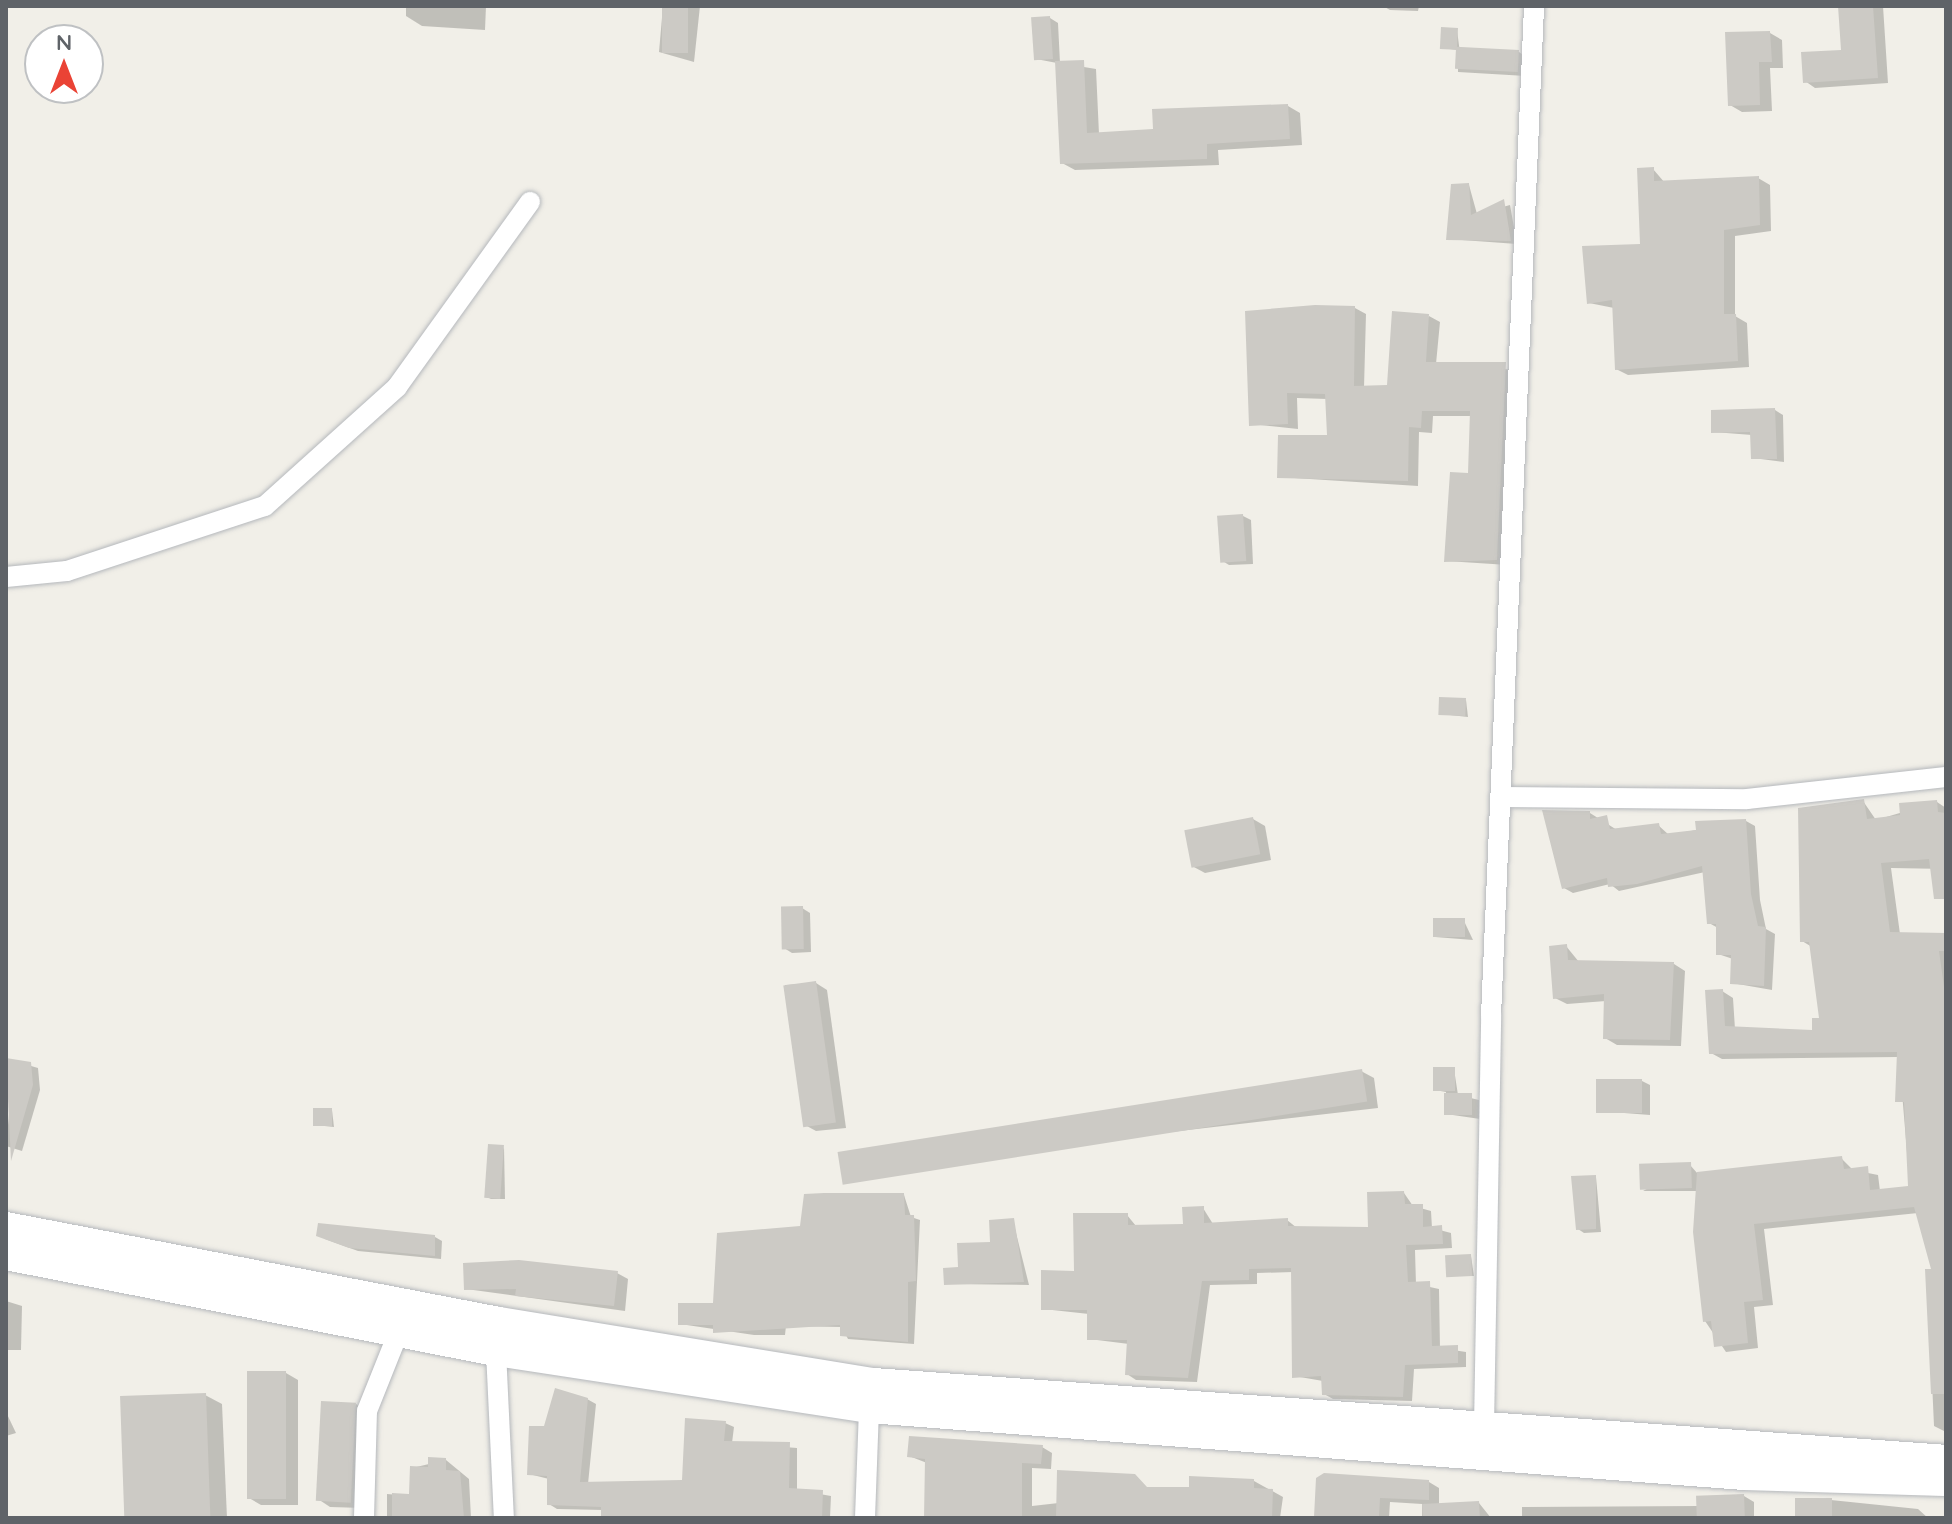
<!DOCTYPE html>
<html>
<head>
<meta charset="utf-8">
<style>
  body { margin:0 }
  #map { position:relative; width:1952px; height:1524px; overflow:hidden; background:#f1efe8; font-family:Quicksand,sans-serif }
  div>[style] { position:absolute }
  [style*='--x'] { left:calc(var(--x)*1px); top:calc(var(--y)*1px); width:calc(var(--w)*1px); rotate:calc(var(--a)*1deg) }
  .shadow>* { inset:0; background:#0003 }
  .building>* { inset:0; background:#cccac5; transform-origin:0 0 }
  .roads { filter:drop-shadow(0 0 2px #b5b8bc) drop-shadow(0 0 2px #b5b8bc) }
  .street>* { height:20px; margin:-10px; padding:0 10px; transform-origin:10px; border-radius:10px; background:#fff }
  .secondary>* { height:30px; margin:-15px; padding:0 15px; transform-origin:15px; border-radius:15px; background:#fff }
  span { translate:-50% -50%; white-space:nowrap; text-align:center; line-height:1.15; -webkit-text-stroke:8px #fff; paint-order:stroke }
  .frame { position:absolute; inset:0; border:8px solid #5f6368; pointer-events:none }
  .north { position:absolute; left:24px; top:24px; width:80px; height:80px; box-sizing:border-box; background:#fff; border:2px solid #bfc1c3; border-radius:50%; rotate:0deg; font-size:22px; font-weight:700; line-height:32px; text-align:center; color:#5f6368 }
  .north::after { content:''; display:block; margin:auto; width:28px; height:36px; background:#ea4335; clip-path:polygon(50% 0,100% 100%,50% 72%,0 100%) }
</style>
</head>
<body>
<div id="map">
  <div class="shadow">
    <i style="clip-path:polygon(406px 6px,486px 6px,485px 30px,422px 26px,406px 16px)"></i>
    <i style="clip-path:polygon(663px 6px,700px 6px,694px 62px,659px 52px)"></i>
    <i style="clip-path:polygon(1383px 6px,1419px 6px,1418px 11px,1390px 10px)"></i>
    <i style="clip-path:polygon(1840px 6px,1883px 6px,1888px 83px,1815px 88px,1805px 81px,1843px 52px)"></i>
    <i style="clip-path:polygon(1050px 18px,1058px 23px,1060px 63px,1096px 69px,1099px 134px,1155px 131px,1288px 106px,1300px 113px,1302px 145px,1218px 150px,1219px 165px,1075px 170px,1062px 163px,1057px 63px,1036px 59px)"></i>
    <i style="clip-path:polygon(1457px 30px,1460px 53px,1519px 52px,1526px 57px,1526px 76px,1458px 72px,1458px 50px,1442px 48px)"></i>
    <i style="clip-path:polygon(1770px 33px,1782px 40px,1783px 68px,1770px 68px,1772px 111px,1742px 112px,1730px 105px)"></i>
    <i style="clip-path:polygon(1653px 169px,1665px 183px,1758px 178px,1770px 185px,1771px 231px,1735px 236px,1735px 316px,1747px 323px,1749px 367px,1628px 375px,1616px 369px,1614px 308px,1589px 303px,1642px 246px)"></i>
    <i style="clip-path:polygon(1469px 185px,1477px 214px,1510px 205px,1517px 244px,1448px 239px)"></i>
    <i style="clip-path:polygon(1355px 308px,1366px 314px,1364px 388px,1388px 387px,1429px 316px,1440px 322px,1436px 364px,1516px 370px,1508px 565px,1446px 561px,1470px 475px,1471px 416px,1433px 416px,1432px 433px,1419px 432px,1418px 486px,1279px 477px,1329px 438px,1327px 399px,1297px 398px,1298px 429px,1251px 424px)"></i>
    <i style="clip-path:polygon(1775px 410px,1783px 415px,1784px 462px,1753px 458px,1752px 435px,1713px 432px)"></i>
    <i style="clip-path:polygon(1243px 516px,1251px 520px,1253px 564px,1229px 565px,1221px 560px)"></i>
    <i style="clip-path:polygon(1466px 700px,1468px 717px,1441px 714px)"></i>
    <i style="clip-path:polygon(1863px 801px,1876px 820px,1937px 802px,1946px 808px,1946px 869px,1891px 868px,1900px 934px,1946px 935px,1946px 1432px,1934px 1426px,1927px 1271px,1933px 1271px,1918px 1213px,1764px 1229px,1773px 1305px,1754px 1307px,1758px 1348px,1726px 1352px,1705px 1321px,1698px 1191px,1643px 1191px,1690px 1165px,1698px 1174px,1842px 1159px,1853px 1170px,1878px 1175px,1880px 1191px,1910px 1188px,1899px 1057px,1722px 1059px,1711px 1053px,1722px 991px,1733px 998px,1735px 1029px,1814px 1032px,1821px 1020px,1812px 947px,1802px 941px)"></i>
    <i style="clip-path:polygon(1590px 813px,1617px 830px,1658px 825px,1669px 835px,1746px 821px,1755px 826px,1760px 900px,1766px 929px,1775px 934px,1772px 990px,1732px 983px,1733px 959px,1718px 954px,1718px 928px,1709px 923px,1705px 872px,1619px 891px,1610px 884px,1573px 893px,1564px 888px)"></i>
    <i style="clip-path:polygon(1253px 819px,1265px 826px,1271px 860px,1205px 873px,1192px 866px)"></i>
    <i style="clip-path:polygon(802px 908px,810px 913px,811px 952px,792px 953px,784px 948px)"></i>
    <i style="clip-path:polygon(1464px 921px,1473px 940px,1435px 937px)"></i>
    <i style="clip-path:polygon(1566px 946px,1579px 962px,1674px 964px,1685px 971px,1681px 1046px,1617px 1045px,1605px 1038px,1606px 1001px,1567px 1004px,1555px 998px)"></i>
    <i style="clip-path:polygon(816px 983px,827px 990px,846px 1128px,816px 1131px,805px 1125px,785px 985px)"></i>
    <i style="clip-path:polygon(14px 1061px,38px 1068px,40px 1090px,22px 1151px,6px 1146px)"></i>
    <i style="clip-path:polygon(1454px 1069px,1458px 1095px,1479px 1100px,1480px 1119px,1446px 1114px,1446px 1092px,1435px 1090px)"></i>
    <i style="clip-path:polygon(1361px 1071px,1374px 1078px,1378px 1108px,852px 1169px,840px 1162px)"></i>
    <i style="clip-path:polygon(1642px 1081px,1650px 1085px,1650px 1115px,1598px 1111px)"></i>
    <i style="clip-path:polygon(332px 1110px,334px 1127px,315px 1125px)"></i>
    <i style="clip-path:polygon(504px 1147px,505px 1199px,491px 1199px,487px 1197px)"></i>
    <i style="clip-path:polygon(1596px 1177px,1601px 1232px,1584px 1233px,1578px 1229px)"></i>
    <i style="clip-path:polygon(1404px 1193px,1413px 1206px,1431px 1211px,1432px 1228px,1451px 1233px,1452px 1248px,1415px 1250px,1416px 1284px,1439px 1289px,1440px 1348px,1466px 1352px,1466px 1367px,1414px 1369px,1412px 1401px,1333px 1399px,1324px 1394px,1323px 1381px,1294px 1376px,1293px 1272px,1257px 1273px,1257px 1284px,1210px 1285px,1197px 1382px,1136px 1380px,1127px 1374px,1129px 1344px,1089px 1339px,1089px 1314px,1043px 1309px,1127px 1215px,1136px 1226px,1185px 1226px,1203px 1208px,1213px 1224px,1287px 1220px,1297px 1228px,1370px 1229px)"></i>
    <i style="clip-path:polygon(904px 1195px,911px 1217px,920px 1220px,914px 1344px,848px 1339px,842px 1327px,786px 1326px,785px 1335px,754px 1335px,680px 1324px,715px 1305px,802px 1228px)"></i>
    <i style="clip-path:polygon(1014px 1225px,1029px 1285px,946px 1284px,960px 1269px)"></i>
    <i style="clip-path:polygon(435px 1237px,442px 1241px,441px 1259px,358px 1251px,325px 1239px)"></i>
    <i style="clip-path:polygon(1471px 1256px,1474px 1276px,1448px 1275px)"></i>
    <i style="clip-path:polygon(617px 1273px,628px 1279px,625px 1311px,466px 1289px)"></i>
    <i style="clip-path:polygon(6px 1301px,22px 1306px,21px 1350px,6px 1350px)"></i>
    <i style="clip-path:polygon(286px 1373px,298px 1380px,298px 1505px,261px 1505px,249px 1498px)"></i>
    <i style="clip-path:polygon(205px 1395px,222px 1404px,227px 1518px,127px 1518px)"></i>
    <i style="clip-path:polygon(587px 1399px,596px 1404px,588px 1484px,684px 1482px,725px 1423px,734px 1427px,732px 1443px,797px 1448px,797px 1490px,831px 1496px,830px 1518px,603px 1518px,603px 1510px,557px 1509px,549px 1504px,549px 1479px,529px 1474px,546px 1428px)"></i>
    <i style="clip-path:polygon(356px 1404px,368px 1412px,363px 1508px,330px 1507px,318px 1499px)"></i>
    <i style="clip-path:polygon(6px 1412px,16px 1433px,6px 1436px)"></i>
    <i style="clip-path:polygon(1042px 1447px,1052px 1453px,1051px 1469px,1032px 1468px,1032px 1506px,1254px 1481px,1283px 1497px,1280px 1518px,926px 1518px,927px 1463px,909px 1456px)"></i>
    <i style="clip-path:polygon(446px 1460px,469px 1479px,471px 1518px,387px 1518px,387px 1494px,411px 1496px,412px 1468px)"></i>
    <i style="clip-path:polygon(1429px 1482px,1439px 1488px,1439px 1504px,1479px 1503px,1491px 1518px,1422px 1518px,1422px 1504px,1390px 1502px,1389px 1518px,1316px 1516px)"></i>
    <i style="clip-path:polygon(1744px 1496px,1754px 1502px,1754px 1516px,1797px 1517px,1797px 1500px,1831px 1500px,1918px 1509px,1928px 1518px,1522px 1518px,1522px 1507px,1698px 1506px)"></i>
  </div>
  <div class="building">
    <i style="left:662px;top:6px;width:26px;height:47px"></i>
    <i style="clip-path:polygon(1838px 6px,1873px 6px,1878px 78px,1803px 83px,1801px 52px,1841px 50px)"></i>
    <i style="left:1050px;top:16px;width:43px;height:19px;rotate:86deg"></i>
    <i style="left:1441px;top:27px;width:17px;height:22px;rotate:3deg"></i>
    <i style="clip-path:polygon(1770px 31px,1772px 62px,1759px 62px,1760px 105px,1728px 106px,1725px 32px)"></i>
    <i style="left:1519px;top:50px;width:22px;height:63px;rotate:93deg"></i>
    <i style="clip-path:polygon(1084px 60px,1087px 133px,1153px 129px,1152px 109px,1288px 104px,1290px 139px,1207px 144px,1207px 159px,1060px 164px,1055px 61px)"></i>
    <i style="clip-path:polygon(1654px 167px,1654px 181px,1759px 176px,1760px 225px,1724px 230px,1724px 314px,1736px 314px,1738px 361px,1615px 370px,1612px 300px,1587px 304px,1582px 246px,1640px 244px,1637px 168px)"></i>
    <i style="clip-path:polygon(1469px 183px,1471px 215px,1504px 199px,1511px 241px,1446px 240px,1451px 184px)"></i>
    <i style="clip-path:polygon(1315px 305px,1355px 306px,1354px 386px,1387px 385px,1392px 311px,1429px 314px,1426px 362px,1506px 362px,1497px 560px,1444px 562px,1450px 472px,1468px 473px,1470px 411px,1422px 411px,1421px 428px,1409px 427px,1408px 481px,1277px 478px,1278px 435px,1327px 435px,1325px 394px,1287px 393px,1288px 424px,1249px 426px,1245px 311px)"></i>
    <i style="clip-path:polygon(1775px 408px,1777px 459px,1751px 459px,1750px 432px,1711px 433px,1711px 410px)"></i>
    <i style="left:1243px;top:514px;width:47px;height:26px;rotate:86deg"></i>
    <i style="left:1439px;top:697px;width:27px;height:18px;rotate:2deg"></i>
    <i style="clip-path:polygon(1864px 799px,1867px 819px,1900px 815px,1899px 803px,1937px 800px,1938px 812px,1946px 813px,1946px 899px,1934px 899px,1929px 859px,1881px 863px,1890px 932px,1946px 933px,1946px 951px,1939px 951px,1946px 1001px,1946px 1394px,1931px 1394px,1925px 1269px,1931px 1269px,1914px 1207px,1754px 1224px,1763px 1300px,1744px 1302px,1748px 1343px,1714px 1347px,1711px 1321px,1703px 1322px,1693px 1232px,1697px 1172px,1842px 1156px,1844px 1169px,1868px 1166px,1870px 1190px,1908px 1186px,1904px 1102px,1895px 1102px,1897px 1052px,1709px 1054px,1705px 990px,1723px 989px,1725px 1026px,1812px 1030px,1812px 1018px,1819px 1018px,1809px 942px,1800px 942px,1798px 808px)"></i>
    <i style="clip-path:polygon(1542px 810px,1590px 811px,1590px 819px,1607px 815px,1610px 829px,1659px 823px,1661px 834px,1696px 830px,1695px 821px,1746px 819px,1751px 894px,1758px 926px,1766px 927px,1764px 986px,1730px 984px,1731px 955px,1716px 955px,1716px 924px,1707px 924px,1702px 866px,1637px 884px,1608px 887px,1607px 878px,1562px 889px)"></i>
    <i style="left:1253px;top:817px;width:38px;height:70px;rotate:79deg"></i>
    <i style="left:803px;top:906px;width:43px;height:22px;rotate:89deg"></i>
    <i style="left:1465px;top:918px;width:19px;height:32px;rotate:90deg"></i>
    <i style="clip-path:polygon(1567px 944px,1568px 960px,1674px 962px,1670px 1040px,1603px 1039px,1604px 994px,1553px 999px,1549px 946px)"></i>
    <i style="left:816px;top:981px;width:143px;height:33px;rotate:82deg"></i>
    <i style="clip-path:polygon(6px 1058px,31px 1062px,33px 1085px,11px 1161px)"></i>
    <i style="left:1433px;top:1067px;width:22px;height:24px"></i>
    <i style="left:1362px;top:1069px;width:33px;height:531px;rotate:81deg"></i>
    <i style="left:1596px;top:1079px;width:46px;height:34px"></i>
    <i style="left:1472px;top:1093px;width:22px;height:28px;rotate:90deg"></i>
    <i style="left:313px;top:1108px;width:19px;height:18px"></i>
    <i style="left:488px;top:1144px;width:16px;height:54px;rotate:4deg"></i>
    <i style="left:1691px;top:1162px;width:26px;height:52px;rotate:88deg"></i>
    <i style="clip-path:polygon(1596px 1175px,1596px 1229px,1576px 1230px,1571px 1176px)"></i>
    <i style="clip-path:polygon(1404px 1191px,1405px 1204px,1423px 1204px,1423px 1227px,1442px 1225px,1443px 1244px,1406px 1245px,1408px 1282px,1430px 1281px,1432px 1346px,1458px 1345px,1458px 1363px,1405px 1365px,1403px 1397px,1322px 1395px,1321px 1376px,1292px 1378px,1291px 1268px,1249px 1269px,1249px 1280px,1202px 1281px,1188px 1378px,1125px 1375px,1127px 1340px,1087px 1340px,1087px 1310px,1041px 1310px,1041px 1270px,1074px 1271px,1073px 1213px,1128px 1213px,1128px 1225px,1183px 1224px,1182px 1207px,1204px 1206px,1204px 1223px,1288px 1218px,1288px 1226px,1368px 1227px,1367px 1192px)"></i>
    <i style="clip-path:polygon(824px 1193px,904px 1193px,905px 1215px,914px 1215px,916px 1281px,908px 1282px,908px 1342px,840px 1336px,840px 1325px,713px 1333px,713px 1325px,678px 1325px,678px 1303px,713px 1303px,717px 1233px,800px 1226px,804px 1194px)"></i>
    <i style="clip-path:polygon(1014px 1218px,1024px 1282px,944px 1285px,943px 1268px,958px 1267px,957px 1243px,990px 1242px,989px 1220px)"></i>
    <i style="clip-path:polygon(318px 1223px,435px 1235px,435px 1256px,349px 1248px,316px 1236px)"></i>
    <i style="left:1471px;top:1254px;width:22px;height:26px;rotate:87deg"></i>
    <i style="clip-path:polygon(519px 1260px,618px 1271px,614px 1306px,515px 1296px,516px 1289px,464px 1290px,463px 1263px)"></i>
    <i style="left:247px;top:1371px;width:39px;height:128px"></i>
    <i style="clip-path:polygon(555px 1388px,588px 1398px,580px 1482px,682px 1480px,685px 1418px,726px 1421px,724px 1441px,790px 1442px,789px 1488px,823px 1490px,822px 1518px,601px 1518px,601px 1507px,547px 1505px,547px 1476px,527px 1475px,529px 1426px,544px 1426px)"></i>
    <i style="left:206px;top:1393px;width:125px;height:86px;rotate:88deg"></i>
    <i style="left:321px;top:1401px;width:35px;height:100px;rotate:3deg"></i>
    <i style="clip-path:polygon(909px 1436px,1043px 1445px,1041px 1464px,1022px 1463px,1022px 1518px,924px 1518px,925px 1459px,907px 1457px)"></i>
    <i style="clip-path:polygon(428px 1457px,446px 1458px,446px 1470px,460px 1471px,464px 1518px,392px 1518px,392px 1493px,409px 1494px,410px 1466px,428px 1467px)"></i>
    <i style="clip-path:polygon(1057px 1470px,1135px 1474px,1147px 1487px,1189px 1487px,1189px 1476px,1254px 1479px,1254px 1488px,1273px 1489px,1272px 1518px,1056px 1518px)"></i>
    <i style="clip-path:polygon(1324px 1473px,1429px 1480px,1429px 1500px,1380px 1498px,1379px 1518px,1314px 1517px,1316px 1478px)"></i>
    <i style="left:1744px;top:1494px;width:24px;height:48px;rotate:88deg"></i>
    <i style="left:1795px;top:1498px;width:37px;height:18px"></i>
    <i style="left:1479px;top:1501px;width:17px;height:57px;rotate:87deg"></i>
  </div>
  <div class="roads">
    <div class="street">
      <i style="--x:6;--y:577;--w:61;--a:-5.6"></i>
      <i style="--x:67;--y:571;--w:208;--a:-18.2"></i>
      <i style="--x:265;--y:506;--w:178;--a:-42"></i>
      <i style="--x:397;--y:387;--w:228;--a:-54.3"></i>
      <i style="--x:1502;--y:797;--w:245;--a:0.5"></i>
      <i style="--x:1747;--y:799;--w:200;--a:-6.3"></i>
      <i style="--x:496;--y:1351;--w:167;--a:87.3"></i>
      <i style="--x:1484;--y:1427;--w:411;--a:-89"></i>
      <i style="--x:1491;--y:1016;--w:1011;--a:-87.56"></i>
      <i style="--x:364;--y:1518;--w:107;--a:-88.4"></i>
      <i style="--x:367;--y:1411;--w:86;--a:-68.2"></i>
      <i style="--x:865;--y:1518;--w:110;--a:-87.9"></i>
    </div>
    <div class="secondary">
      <i style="--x:6;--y:1227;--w:502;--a:10.91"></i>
      <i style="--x:499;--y:1322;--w:379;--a:9.3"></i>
      <i style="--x:873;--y:1383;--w:1076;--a:4.1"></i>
      <i style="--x:6;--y:1255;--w:499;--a:11.1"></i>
      <i style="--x:496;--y:1351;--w:377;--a:8.7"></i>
      <i style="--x:869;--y:1408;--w:877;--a:4.38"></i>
      <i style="--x:1743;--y:1475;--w:203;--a:1.7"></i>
    </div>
  </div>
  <div class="frame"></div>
  <div class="north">N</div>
</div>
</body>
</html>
